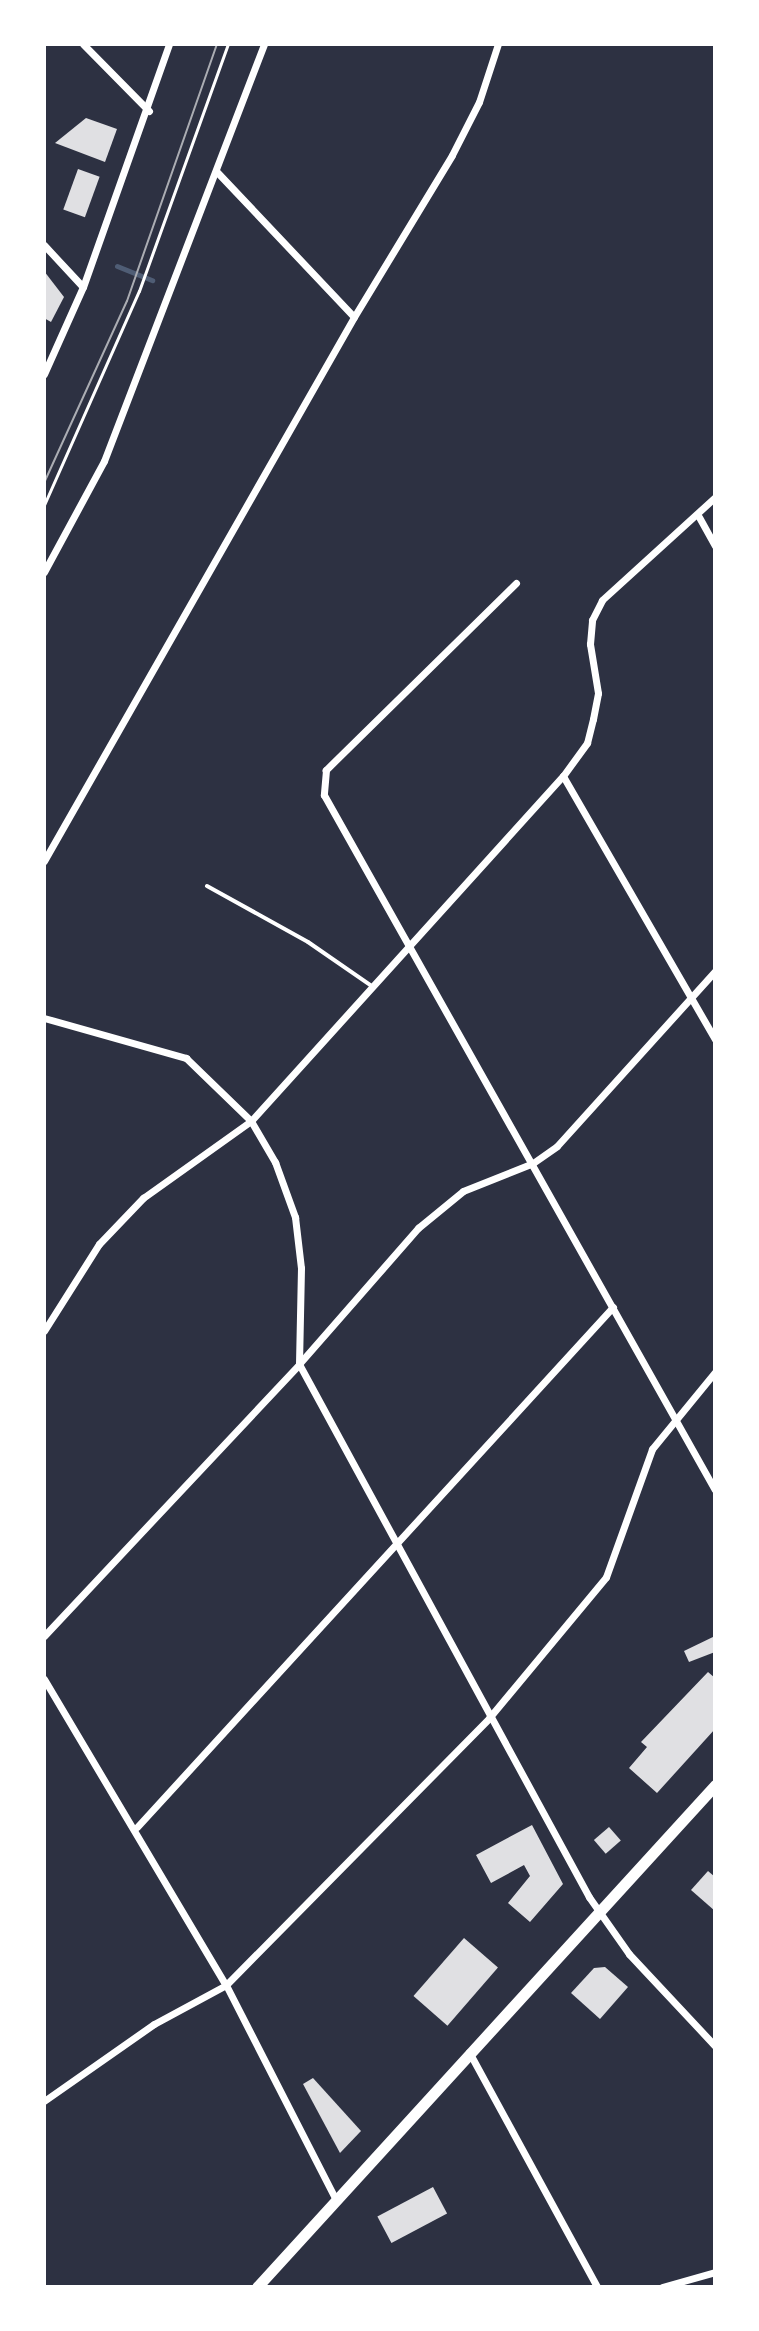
<!DOCTYPE html>
<html>
<head>
<meta charset="utf-8">
<style>
  body { margin:0 }
  #map { position:relative; width:759px; height:2331px; overflow:hidden; background:#2d3142; font-family:"Playfair Display",serif }
  div>[style] { position:absolute }
  [style*='--x'] { left:calc(var(--x)*1px); top:calc(var(--y)*1px); width:calc(var(--w)*1px); rotate:calc(var(--a)*1deg) }
  .stream>* { height:5px; margin:-2.5px; padding:0 2.5px; transform-origin:2.5px; border-radius:2.5px; background:#4f5d75 }
  .building>* { inset:0; background:#e0e0e3; transform-origin:0 0 }
  .path>* { height:3px; margin:-1.5px; padding:0 1.5px; transform-origin:1.5px; border-radius:1.5px; background:#fff }
  .service>* { height:4px; margin:-2px; padding:0 2px; transform-origin:2px; border-radius:2px; background:#fff }
  .minor>* { height:7px; margin:-3.5px; padding:0 3.5px; transform-origin:3.5px; border-radius:3.5px; background:#fff }
  .primary>* { height:11px; margin:-5.5px; padding:0 5.5px; transform-origin:5.5px; border-radius:5.5px; background:#fff }
  .tram>* { height:2px; margin:-1px; padding:0 1px; transform-origin:1px; border-radius:1px; background:#abadb3 }
  span { translate:-50% -50%; white-space:nowrap; text-align:center; line-height:1.15; -webkit-text-stroke:6px #fff; paint-order:stroke }
  .frame { position:absolute; inset:0; border:46px solid #fff; pointer-events:none }
</style>
</head>
<body>
<div id="map">
  <div class="stream">
    <i style="--x:117;--y:266;--w:38;--a:22"></i>
  </div>
  <div class="building">
    <i style="clip-path:polygon(86px 118px,117px 129px,105px 162px,55px 143px)"></i>
    <i style="left:78px;top:169px;width:23px;height:43px;rotate:20deg"></i>
    <i style="clip-path:polygon(44px 271px,64px 297px,51px 322px,44px 318px)"></i>
    <i style="clip-path:polygon(715px 1636px,715px 1652px,689px 1662px,684px 1651px)"></i>
    <i style="clip-path:polygon(708px 1672px,715px 1678px,715px 1729px,657px 1793px,629px 1768px,647px 1747px,641px 1742px)"></i>
    <i style="clip-path:polygon(532px 1825px,563px 1884px,530px 1922px,508px 1903px,530px 1876px,524px 1865px,491px 1883px,476px 1855px)"></i>
    <i style="left:609px;top:1827px;width:18px;height:20px;rotate:49deg"></i>
    <i style="clip-path:polygon(708px 1871px,715px 1877px,715px 1911px,691px 1890px)"></i>
    <i style="left:464px;top:1938px;width:45px;height:77px;rotate:41deg"></i>
    <i style="clip-path:polygon(605px 1967px,628px 1987px,600px 2019px,571px 1993px,594px 1968px)"></i>
    <i style="clip-path:polygon(313px 2078px,361px 2131px,340px 2153px,303px 2084px)"></i>
    <i style="left:433px;top:2187px;width:30px;height:63px;rotate:62deg"></i>
  </div>
  <div class="path">
    <i style="--x:44;--y:505;--w:234;--a:-66.1"></i>
    <i style="--x:139;--y:291;--w:263;--a:-70.2"></i>
  </div>
  <div class="service">
    <i style="--x:207;--y:886;--w:115;--a:29"></i>
    <i style="--x:308;--y:942;--w:79;--a:34.7"></i>
  </div>
  <div class="minor">
    <i style="--x:83;--y:44;--w:94;--a:45.4"></i>
    <i style="--x:217;--y:172;--w:199;--a:46.6"></i>
    <i style="--x:44;--y:245;--w:57;--a:47.1"></i>
    <i style="--x:44;--y:374;--w:95;--a:-65.9"></i>
    <i style="--x:83;--y:287;--w:258;--a:-70.5"></i>
    <i style="--x:699;--y:517;--w:33;--a:61"></i>
    <i style="--x:44;--y:572;--w:126;--a:-61.6"></i>
    <i style="--x:104;--y:461;--w:447;--a:-69"></i>
    <i style="--x:516;--y:583;--w:267;--a:135.5"></i>
    <i style="--x:326;--y:770;--w:25;--a:95"></i>
    <i style="--x:324;--y:795;--w:797;--a:60.64"></i>
    <i style="--x:563;--y:776;--w:304;--a:60"></i>
    <i style="--x:44;--y:861;--w:626;--a:-60.32"></i>
    <i style="--x:354;--y:317;--w:189;--a:-58.8"></i>
    <i style="--x:452;--y:155;--w:59;--a:-63"></i>
    <i style="--x:479;--y:102;--w:61;--a:-71.9"></i>
    <i style="--x:44;--y:1018;--w:148;--a:15.7"></i>
    <i style="--x:186;--y:1058;--w:91;--a:44.1"></i>
    <i style="--x:251;--y:1121;--w:48;--a:59.7"></i>
    <i style="--x:275;--y:1162;--w:59;--a:70"></i>
    <i style="--x:295;--y:1217;--w:51;--a:83.3"></i>
    <i style="--x:301;--y:1268;--w:96;--a:91.2"></i>
    <i style="--x:299;--y:1364;--w:607;--a:61.45"></i>
    <i style="--x:589;--y:1897;--w:70;--a:54.9"></i>
    <i style="--x:629;--y:1954;--w:126;--a:46.9"></i>
    <i style="--x:44;--y:1331;--w:103;--a:-57.7"></i>
    <i style="--x:99;--y:1244;--w:64;--a:-46.3"></i>
    <i style="--x:143;--y:1198;--w:133;--a:-35.5"></i>
    <i style="--x:251;--y:1121;--w:465;--a:-47.9"></i>
    <i style="--x:563;--y:776;--w:41;--a:-54"></i>
    <i style="--x:587;--y:743;--w:25;--a:-76"></i>
    <i style="--x:593;--y:719;--w:26;--a:-79"></i>
    <i style="--x:598;--y:693;--w:50;--a:-99.3"></i>
    <i style="--x:590;--y:644;--w:24;--a:-85"></i>
    <i style="--x:592;--y:620;--w:22;--a:-63"></i>
    <i style="--x:602;--y:600;--w:153;--a:-42.3"></i>
    <i style="--x:44;--y:1636;--w:373;--a:-46.8"></i>
    <i style="--x:299;--y:1364;--w:181;--a:-48.8"></i>
    <i style="--x:418;--y:1228;--w:58;--a:-39.4"></i>
    <i style="--x:463;--y:1191;--w:75;--a:-21.8"></i>
    <i style="--x:533;--y:1163;--w:29;--a:-35"></i>
    <i style="--x:557;--y:1146;--w:236;--a:-47.9"></i>
    <i style="--x:44;--y:1679;--w:356;--a:59.3"></i>
    <i style="--x:226;--y:1985;--w:239;--a:62.9"></i>
    <i style="--x:137;--y:1827;--w:705;--a:-47.53"></i>
    <i style="--x:469;--y:2052;--w:268;--a:61.4"></i>
    <i style="--x:44;--y:2101;--w:134;--a:-35"></i>
    <i style="--x:154;--y:2024;--w:82;--a:-28.4"></i>
    <i style="--x:226;--y:1985;--w:375;--a:-45.4"></i>
    <i style="--x:489;--y:1718;--w:183;--a:-50.3"></i>
    <i style="--x:606;--y:1577;--w:136;--a:-70.2"></i>
    <i style="--x:652;--y:1449;--w:99;--a:-50.7"></i>
    <i style="--x:662;--y:2287;--w:55;--a:-15.8"></i>
  </div>
  <div class="primary">
    <i style="--x:257;--y:2287;--w:680;--a:-47.62"></i>
  </div>
  <div class="tram">
    <i style="--x:44;--y:483;--w:200;--a:-65.5"></i>
    <i style="--x:127;--y:301;--w:272;--a:-70.7"></i>
  </div>
  <div class="frame"></div>
</div>
</body>
</html>
